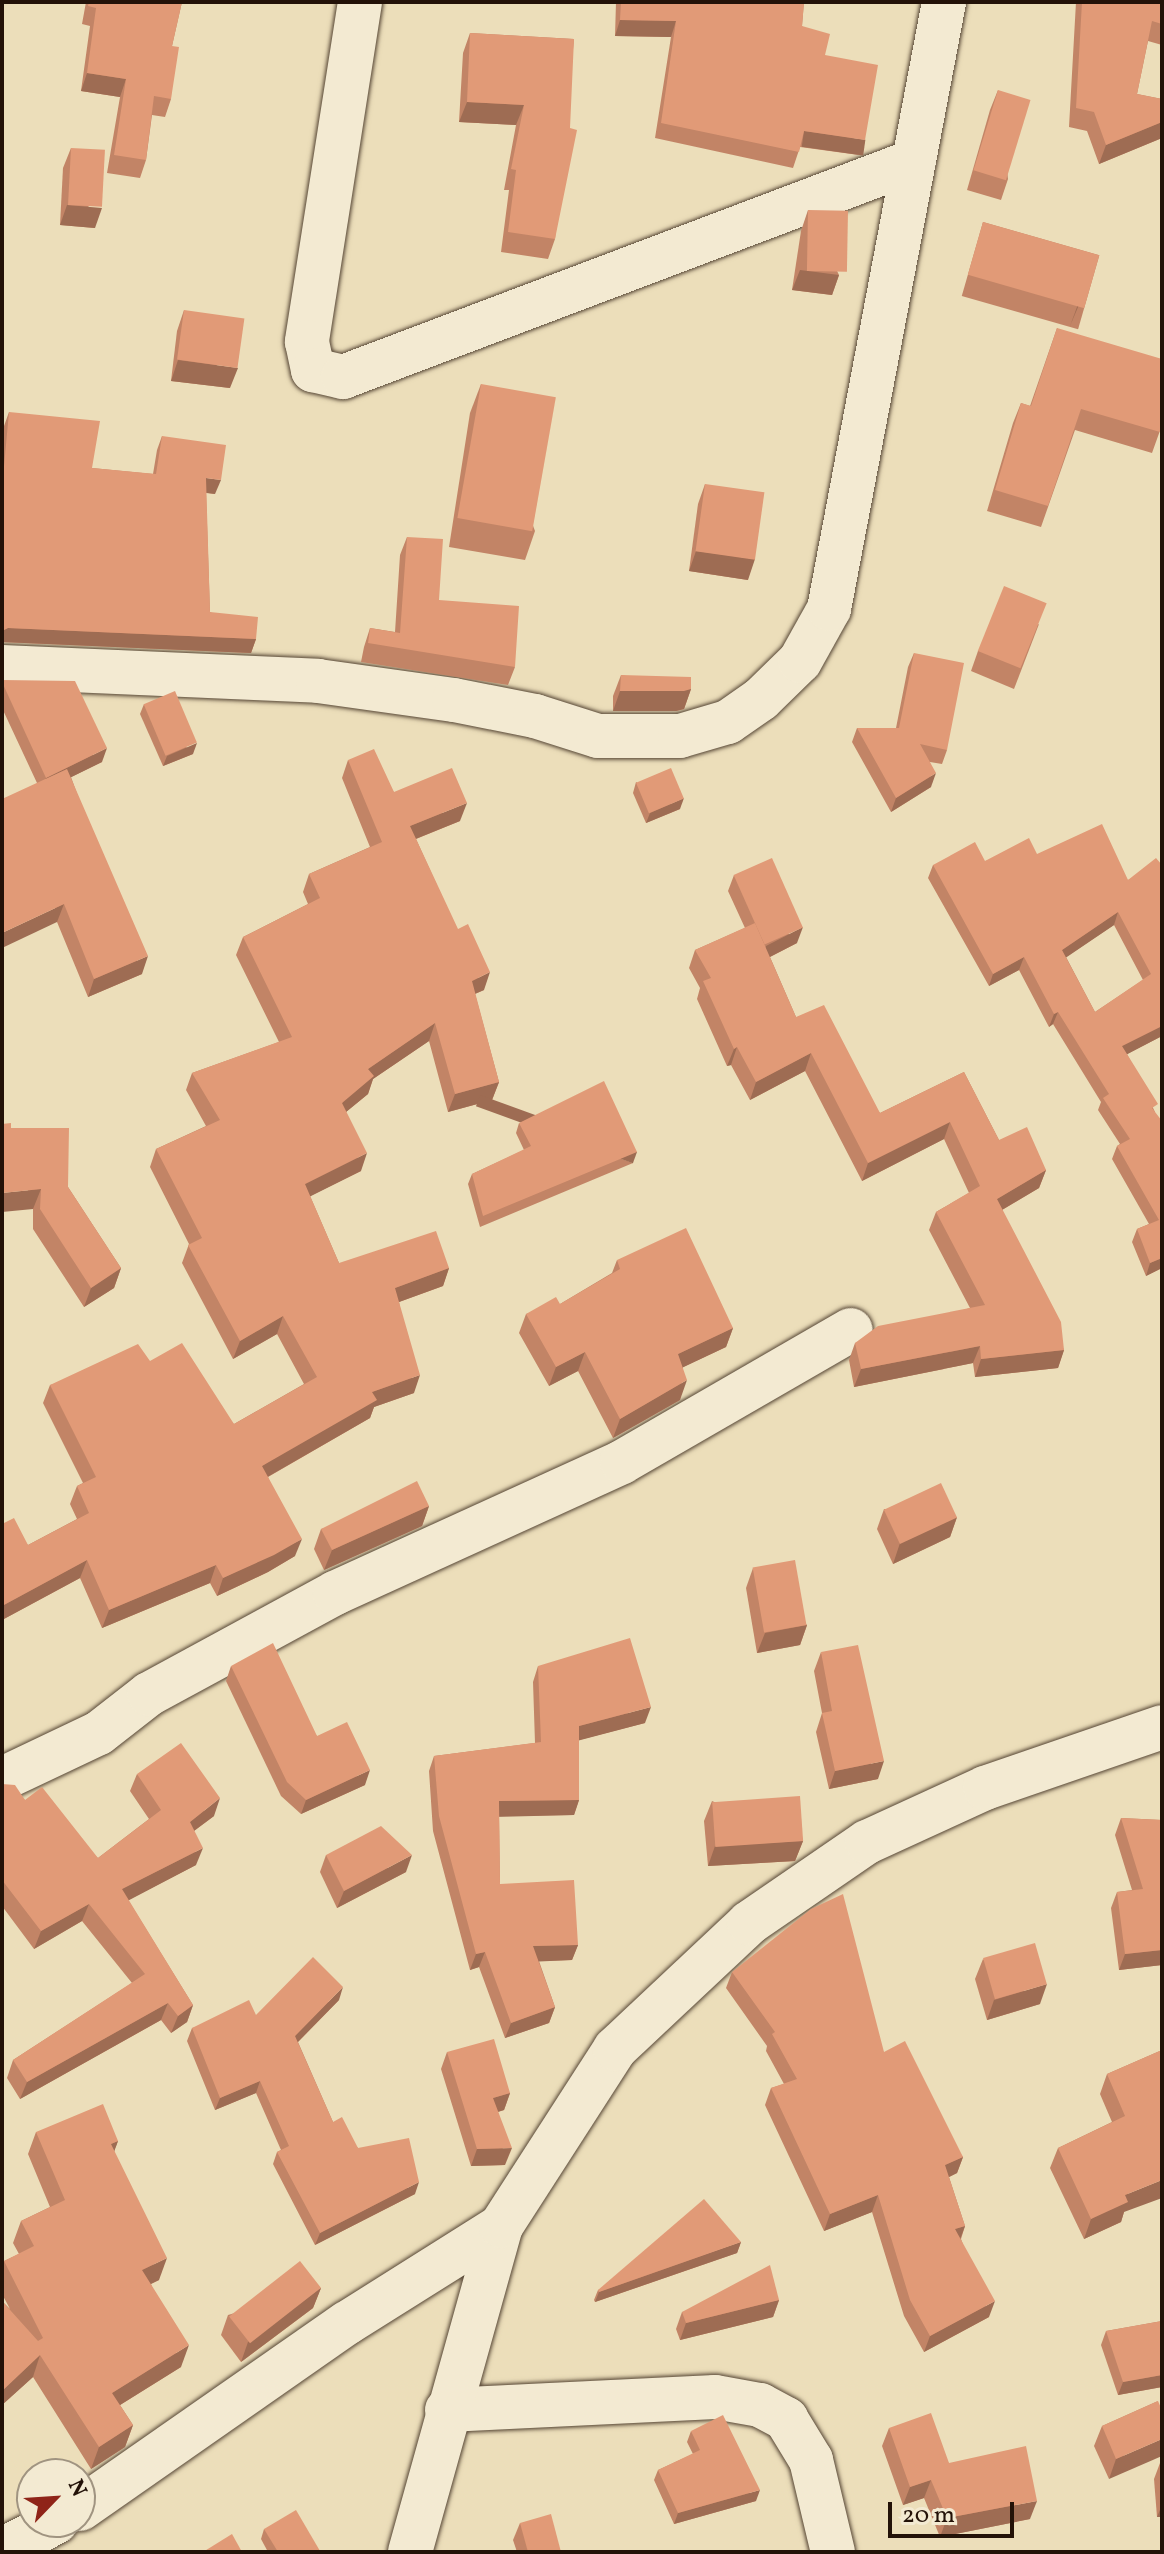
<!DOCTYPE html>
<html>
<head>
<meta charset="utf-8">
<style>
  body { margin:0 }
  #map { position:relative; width:1164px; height:2554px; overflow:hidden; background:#ecdeba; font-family:Vollkorn,serif }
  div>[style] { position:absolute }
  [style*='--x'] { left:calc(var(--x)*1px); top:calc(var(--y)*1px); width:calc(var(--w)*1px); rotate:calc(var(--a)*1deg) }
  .roads { filter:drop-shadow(0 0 2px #554534) drop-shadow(0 0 2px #554534) }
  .street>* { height:44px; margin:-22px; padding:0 22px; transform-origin:22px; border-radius:22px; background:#f3ead2 }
  .wall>* { inset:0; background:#c28466; transform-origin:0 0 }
  .shaded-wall>* { inset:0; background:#9e6c53; transform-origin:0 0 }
  .building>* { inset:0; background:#e19a77; transform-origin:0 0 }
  span { translate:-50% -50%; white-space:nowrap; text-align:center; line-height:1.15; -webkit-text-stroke:6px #f3ead2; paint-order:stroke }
  .frame { position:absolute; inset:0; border:4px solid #231208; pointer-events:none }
  .north { position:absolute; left:16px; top:2458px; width:80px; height:80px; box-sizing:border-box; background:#f3ead2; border:2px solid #a09481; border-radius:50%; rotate:65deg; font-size:22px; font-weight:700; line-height:32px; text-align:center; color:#231208 }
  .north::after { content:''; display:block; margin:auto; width:28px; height:36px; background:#8f2418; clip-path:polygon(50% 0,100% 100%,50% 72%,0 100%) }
  .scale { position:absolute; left:888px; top:2502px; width:126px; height:36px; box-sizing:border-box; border:4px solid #231208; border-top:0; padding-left:10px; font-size:24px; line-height:28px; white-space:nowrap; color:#231208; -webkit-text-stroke:6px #f3ead2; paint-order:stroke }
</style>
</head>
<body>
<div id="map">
  <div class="roads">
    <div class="street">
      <i style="--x:360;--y:2;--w:344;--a:98.9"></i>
      <i style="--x:307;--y:342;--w:29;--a:78"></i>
      <i style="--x:313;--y:370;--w:31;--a:13"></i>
      <i style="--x:343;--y:377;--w:610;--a:-20.72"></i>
      <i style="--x:2;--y:667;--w:316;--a:2.5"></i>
      <i style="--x:318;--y:681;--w:137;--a:8"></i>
      <i style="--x:454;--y:700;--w:83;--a:11.2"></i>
      <i style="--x:535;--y:716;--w:66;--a:17.6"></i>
      <i style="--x:598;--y:736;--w:82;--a:0"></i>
      <i style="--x:680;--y:736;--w:50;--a:-16.3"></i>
      <i style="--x:728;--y:722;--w:40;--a:-34.9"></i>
      <i style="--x:761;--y:699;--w:54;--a:-44.3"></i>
      <i style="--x:800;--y:661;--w:60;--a:-60.9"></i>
      <i style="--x:829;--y:609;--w:618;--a:-79.27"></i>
      <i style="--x:2;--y:1779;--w:107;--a:-25.4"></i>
      <i style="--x:99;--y:1733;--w:63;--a:-38"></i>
      <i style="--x:149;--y:1694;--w:212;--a:-28.5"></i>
      <i style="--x:335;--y:1593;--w:315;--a:-24.5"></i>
      <i style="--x:622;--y:1462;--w:264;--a:-30"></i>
      <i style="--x:447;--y:2410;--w:268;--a:-2.8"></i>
      <i style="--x:715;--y:2397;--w:46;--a:10.1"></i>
      <i style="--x:760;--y:2405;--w:30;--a:28"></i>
      <i style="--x:786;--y:2419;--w:48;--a:58.6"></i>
      <i style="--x:811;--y:2460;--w:95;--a:76.6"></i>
      <i style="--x:80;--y:2509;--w:325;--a:-34.9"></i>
      <i style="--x:347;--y:2323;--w:182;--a:-32.2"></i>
      <i style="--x:2;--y:2550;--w:61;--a:-27.4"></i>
      <i style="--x:410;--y:2552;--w:338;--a:-74.4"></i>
      <i style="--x:501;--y:2226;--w:211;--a:-57.2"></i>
      <i style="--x:615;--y:2049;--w:184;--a:-43.2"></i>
      <i style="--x:749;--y:1923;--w:143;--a:-34.5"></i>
      <i style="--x:867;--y:1842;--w:130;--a:-24.6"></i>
      <i style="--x:985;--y:1788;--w:187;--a:-19"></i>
    </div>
  </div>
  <div class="wall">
    <i style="clip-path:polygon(86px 2px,182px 2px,172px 46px,171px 99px,165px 117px,152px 115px,146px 160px,140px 178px,107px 173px,120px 97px,81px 91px,90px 26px,82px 24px)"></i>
    <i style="clip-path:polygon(616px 2px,804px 2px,802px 26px,825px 55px,859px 155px,800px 147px,793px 168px,655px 138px,671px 37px,615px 36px)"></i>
    <i style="clip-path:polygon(1076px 2px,1162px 2px,1162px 45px,1148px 41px,1137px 94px,1162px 99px,1162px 138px,1099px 164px,1087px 131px,1069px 127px)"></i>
    <i style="clip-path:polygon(470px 33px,574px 39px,555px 239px,548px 259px,501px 252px,509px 190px,504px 190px,516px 125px,459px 122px,463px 53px)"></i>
    <i style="clip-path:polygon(998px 90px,1008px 179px,1001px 200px,967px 190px,990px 110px)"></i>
    <i style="clip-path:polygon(71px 148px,95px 228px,60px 225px,63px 168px)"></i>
    <i style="clip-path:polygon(808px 210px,839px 275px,832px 295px,792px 290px,801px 231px)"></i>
    <i style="left:983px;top:222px;width:121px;height:77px;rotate:16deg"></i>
    <i style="clip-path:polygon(184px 310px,230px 388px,171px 381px,177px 331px)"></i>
    <i style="clip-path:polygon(1057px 328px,1162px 425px,1152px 453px,1075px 430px,1041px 527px,987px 511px,1013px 423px,1021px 403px,1030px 406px)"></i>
    <i style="clip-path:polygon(481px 384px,535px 531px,525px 560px,449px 547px,470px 413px)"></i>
    <i style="clip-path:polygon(9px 412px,92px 468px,153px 474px,157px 450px,162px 436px,215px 494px,206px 493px,210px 612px,256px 639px,251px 653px,2px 642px,2px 453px,4px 426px)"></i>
    <i style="clip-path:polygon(705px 484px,748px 580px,689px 571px,698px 504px)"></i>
    <i style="clip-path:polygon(407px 537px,439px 600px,515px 667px,508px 685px,361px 662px,364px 647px,370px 628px,395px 632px,400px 555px)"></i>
    <i style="clip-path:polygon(1039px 624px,1014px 689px,971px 671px,978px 651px)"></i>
    <i style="clip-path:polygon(914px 653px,947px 750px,942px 764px,930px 762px,931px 787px,891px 812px,852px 742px,857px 728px,896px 728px,908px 667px)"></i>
    <i style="clip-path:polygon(621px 675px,691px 689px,684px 709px,676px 711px,613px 711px,613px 696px)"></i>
    <i style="clip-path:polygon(2px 680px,102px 762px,71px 777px,142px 974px,88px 997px,57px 922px,37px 783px,2px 708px)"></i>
    <i style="clip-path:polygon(144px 704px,193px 754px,163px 766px,140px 714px)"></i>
    <i style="clip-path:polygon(348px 760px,394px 792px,460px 821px,416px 839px,484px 990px,475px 994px,499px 1082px,492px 1100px,448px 1112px,429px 1041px,373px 1079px,368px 1094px,346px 1112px,361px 1171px,310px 1196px,339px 1263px,449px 1268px,443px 1286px,399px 1302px,414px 1393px,374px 1407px,370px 1418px,268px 1477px,295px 1556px,268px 1572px,217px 1596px,210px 1583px,102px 1628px,80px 1578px,2px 1620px,4px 1523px,28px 1545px,77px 1519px,70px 1504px,77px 1486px,83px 1483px,43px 1403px,50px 1385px,150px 1361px,234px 1424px,304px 1384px,277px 1334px,233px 1359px,182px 1263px,189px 1244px,150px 1167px,156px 1149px,206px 1126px,186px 1090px,192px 1073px,279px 1042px,236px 955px,243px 937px,308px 904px,303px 892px,309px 874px,370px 847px,342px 778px)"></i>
    <i style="clip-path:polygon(636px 782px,680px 809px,646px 823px,633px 793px)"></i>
    <i style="clip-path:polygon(evenodd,1037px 854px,1128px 880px,1162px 865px,1162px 1036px,1127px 1054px,1155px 1112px,1162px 1268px,1146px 1276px,1132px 1242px,1137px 1229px,1149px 1224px,1112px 1159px,1117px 1146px,1120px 1144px,1098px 1110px,1101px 1102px,1053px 1024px,1049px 1027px,1019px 970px,989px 986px,928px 878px,933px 865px,985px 861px,1037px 854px,1114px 925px,1143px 980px,1095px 1012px,1066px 957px,1114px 925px)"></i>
    <i style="clip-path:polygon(734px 875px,797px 943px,770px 957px,796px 1017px,880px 1113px,964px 1072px,999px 1140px,1046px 1170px,1039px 1188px,1002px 1210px,1064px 1350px,1058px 1368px,975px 1377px,973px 1363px,854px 1387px,849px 1360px,855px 1343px,970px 1308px,929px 1230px,936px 1212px,969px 1193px,944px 1139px,862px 1181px,805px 1071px,750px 1100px,731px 1065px,727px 1066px,697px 999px,700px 988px,689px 968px,695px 950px,745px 928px,728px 891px)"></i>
    <i style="clip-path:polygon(519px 1123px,633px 1163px,480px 1227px,468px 1184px,472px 1174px,524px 1150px,516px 1133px)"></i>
    <i style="clip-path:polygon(11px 1128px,68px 1187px,121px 1268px,114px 1288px,84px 1307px,33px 1229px,33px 1209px)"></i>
    <i style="clip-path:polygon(617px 1260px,733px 1328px,726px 1347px,683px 1367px,680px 1400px,613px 1438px,578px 1371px,549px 1386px,519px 1333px,526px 1314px,560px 1304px,612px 1273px)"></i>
    <i style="clip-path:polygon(429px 1506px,422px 1526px,324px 1570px,314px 1549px,321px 1529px)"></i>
    <i style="clip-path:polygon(884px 1509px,957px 1517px,950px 1537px,893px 1564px,877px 1529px)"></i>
    <i style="clip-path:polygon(753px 1568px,807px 1625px,800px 1645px,757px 1653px,746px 1588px)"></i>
    <i style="clip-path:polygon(821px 1652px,878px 1779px,829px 1789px,816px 1732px,822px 1713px,814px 1671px)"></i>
    <i style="clip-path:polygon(231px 1666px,317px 1736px,365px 1785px,301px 1814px,281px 1796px,226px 1681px)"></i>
    <i style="clip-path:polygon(538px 1666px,645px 1723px,579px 1740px,579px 1800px,574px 1815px,499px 1816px,500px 1884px,578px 1945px,572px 1960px,539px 1961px,555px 2007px,549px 2023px,505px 2038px,479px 1967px,470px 1970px,433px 1831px,429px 1771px,434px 1756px,535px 1743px,533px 1682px)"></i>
    <i style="clip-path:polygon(137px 1774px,214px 1816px,194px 1831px,196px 1865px,128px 1900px,193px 2005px,187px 2022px,171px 2033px,161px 2020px,20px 2099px,7px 2078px,13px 2060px,132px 1983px,82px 1921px,34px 1949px,2px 1906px,2px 1784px,25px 1800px,98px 1858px,149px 1819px,130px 1791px)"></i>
    <i style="clip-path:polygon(712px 1801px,803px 1841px,795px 1861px,708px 1866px,704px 1821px)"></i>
    <i style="clip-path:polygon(1121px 1818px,1162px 1820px,1162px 1965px,1119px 1970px,1111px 1908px,1117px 1892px,1132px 1890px,1115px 1835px)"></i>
    <i style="clip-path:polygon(326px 1855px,406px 1872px,337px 1908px,320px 1872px)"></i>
    <i style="clip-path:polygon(983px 1959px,1040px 2004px,987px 2020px,975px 1979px)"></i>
    <i style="clip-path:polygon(732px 1972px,884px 2052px,963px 2157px,957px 2173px,949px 2177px,965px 2226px,961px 2239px,989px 2317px,924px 2352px,904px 2316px,872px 2212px,824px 2231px,765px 2105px,771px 2088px,784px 2084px,766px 2051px,767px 2046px,726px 1988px)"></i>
    <i style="clip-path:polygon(339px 2000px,298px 2042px,333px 2122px,358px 2148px,415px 2194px,315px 2245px,273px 2164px,277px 2152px,281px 2150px,256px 2093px,215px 2110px,187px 2041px,192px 2028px,256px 2015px)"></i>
    <i style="clip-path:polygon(1162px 2050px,1124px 2212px,1121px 2222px,1084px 2239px,1050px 2168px,1058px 2148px,1112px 2122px,1100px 2094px,1107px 2074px)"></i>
    <i style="clip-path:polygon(447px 2052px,510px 2093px,504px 2110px,498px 2112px,505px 2165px,471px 2166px,441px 2069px)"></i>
    <i style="clip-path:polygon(36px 2132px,118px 2141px,114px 2151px,159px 2280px,151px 2284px,181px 2367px,120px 2405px,133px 2425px,125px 2447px,91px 2469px,33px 2377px,2px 2405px,2px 2301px,10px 2309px,2px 2294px,2px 2267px,4px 2261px,19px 2254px,13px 2243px,21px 2221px,50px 2207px,28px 2154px)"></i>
    <i style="clip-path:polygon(741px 2242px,737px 2253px,595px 2302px,594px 2300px,598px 2290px)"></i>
    <i style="clip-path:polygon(321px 2288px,313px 2308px,241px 2362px,221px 2335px,228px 2315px)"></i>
    <i style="clip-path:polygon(779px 2300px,773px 2317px,680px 2340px,676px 2329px,682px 2312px)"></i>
    <i style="clip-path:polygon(1162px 2321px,1162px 2387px,1118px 2395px,1101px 2345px,1106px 2331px)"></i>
    <i style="clip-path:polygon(1158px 2401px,1109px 2479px,1094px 2446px,1102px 2426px)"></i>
    <i style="clip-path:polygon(889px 2428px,949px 2463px,1030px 2519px,940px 2537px,924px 2498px,903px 2505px,882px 2446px)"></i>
    <i style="clip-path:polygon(691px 2431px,756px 2501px,674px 2524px,654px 2480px,658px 2470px,693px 2454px,687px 2442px)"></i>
    <i style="clip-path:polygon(1162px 2462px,1162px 2517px,1157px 2517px,1154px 2479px,1160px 2463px)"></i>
    <i style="clip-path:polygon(520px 2523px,561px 2552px,517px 2552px,513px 2540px)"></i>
    <i style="clip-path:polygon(264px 2529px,320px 2551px,320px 2552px,268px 2552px,261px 2539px)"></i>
  </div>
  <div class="shaded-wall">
    <i style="clip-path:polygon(620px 20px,676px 21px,671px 37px,615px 36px)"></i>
    <i style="clip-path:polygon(87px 73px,126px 79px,120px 97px,81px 91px)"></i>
    <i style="clip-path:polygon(467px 102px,524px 105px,516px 125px,459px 122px)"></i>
    <i style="clip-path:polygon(1162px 122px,1162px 138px,1099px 164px,1106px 145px)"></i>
    <i style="left:804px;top:131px;width:62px;height:16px;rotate:8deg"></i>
    <i style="clip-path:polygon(67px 205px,102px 208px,95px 228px,60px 225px)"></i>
    <i style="clip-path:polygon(1099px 255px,1092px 274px,1070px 326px,1077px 307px)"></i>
    <i style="clip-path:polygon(800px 270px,839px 275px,832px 295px,792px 290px)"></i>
    <i style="clip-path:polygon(178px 360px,238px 368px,230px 388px,171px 381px)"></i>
    <i style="clip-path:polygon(206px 478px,221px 480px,215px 494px,201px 492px)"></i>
    <i style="clip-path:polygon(696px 551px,755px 559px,748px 580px,689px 571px)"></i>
    <i style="clip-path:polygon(8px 628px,256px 639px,251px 653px,2px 642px,2px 631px)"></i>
    <i style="clip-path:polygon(691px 689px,684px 709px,676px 711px,613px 711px,620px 691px)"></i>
    <i style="clip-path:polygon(197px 743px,193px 754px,163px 766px,167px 756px)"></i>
    <i style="clip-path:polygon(107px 748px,102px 762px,41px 792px,46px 778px)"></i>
    <i style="clip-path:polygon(936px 773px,931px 787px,891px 812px,896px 798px)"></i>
    <i style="clip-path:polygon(684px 798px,680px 809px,646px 823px,650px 813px)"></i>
    <i style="clip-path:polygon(467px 803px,460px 821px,403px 844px,410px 826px)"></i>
    <i style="clip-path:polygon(64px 904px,57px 922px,2px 948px,2px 933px)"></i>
    <i style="clip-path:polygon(1118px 912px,1114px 925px,1058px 963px,1062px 950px)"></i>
    <i style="clip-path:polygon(803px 927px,797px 943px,760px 962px,766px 946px)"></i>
    <i style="clip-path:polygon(148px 956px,142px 974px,88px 997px,94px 979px)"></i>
    <i style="clip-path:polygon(1024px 957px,1019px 970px,989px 986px,993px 974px)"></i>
    <i style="clip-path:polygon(490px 972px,484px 990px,465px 998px,472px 981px)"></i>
    <i style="clip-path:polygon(1058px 1012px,1053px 1024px,1049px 1027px,1054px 1014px)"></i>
    <i style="clip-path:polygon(435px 1023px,429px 1041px,373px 1079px,368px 1094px,335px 1121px,342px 1103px,368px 1069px)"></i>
    <i style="clip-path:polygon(1162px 1026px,1162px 1036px,1118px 1059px,1122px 1046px)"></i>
    <i style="clip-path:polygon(737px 1047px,731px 1065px,727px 1066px,734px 1049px)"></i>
    <i style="clip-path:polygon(811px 1053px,805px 1071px,750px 1100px,756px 1082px)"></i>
    <i style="clip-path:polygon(499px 1082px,492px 1100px,448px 1112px,455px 1094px)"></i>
    <i style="clip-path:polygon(950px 1122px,944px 1139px,862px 1181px,868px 1163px)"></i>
    <i style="left:637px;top:1152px;width:12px;height:167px;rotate:110deg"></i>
    <i style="clip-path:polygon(367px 1153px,361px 1171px,299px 1202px,305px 1184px)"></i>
    <i style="clip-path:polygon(1046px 1170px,1039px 1188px,990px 1217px,997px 1199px)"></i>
    <i style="clip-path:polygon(41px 1189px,33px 1209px,2px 1212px,2px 1193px)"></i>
    <i style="clip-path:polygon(1162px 1258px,1162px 1268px,1146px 1276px,1150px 1263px)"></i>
    <i style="clip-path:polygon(121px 1268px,114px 1288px,84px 1307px,91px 1288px)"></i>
    <i style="clip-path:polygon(449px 1268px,443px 1286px,388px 1306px,395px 1288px)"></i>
    <i style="clip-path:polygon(283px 1316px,277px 1334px,233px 1359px,240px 1341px)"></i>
    <i style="clip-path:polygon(733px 1328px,726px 1347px,671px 1373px,678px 1354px)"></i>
    <i style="clip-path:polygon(980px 1346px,973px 1363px,854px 1387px,861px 1369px)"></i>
    <i style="clip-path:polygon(1064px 1350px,1058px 1368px,975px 1377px,981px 1359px)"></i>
    <i style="clip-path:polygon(585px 1352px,578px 1371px,549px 1386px,556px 1367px)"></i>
    <i style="clip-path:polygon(420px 1375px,414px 1393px,374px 1407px,370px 1418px,255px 1484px,262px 1466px,372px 1392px)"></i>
    <i style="clip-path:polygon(687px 1380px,680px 1400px,613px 1438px,620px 1419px)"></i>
    <i style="clip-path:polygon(429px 1506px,422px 1526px,324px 1570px,332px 1550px)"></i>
    <i style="clip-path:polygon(957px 1517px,950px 1537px,893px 1564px,900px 1543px)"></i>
    <i style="clip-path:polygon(302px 1539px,295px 1556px,268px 1572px,217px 1596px,223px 1578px)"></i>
    <i style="clip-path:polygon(87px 1560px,80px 1578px,2px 1620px,2px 1606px)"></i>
    <i style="clip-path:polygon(216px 1565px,210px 1583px,102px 1628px,109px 1610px)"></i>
    <i style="clip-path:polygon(807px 1625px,800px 1645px,757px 1653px,765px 1633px)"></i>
    <i style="clip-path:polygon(651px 1707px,645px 1723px,573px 1742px,579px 1726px)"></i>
    <i style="clip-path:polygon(884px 1761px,878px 1779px,829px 1789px,835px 1771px)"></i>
    <i style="clip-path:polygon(370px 1770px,365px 1785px,301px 1814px,306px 1800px)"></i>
    <i style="clip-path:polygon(220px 1798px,214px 1816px,183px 1839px,190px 1822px)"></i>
    <i style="clip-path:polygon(579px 1800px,574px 1815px,493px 1817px,499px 1801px)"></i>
    <i style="clip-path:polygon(803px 1841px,795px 1861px,708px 1866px,715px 1846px)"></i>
    <i style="clip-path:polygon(203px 1848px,196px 1865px,116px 1907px,122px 1889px)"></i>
    <i style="clip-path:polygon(412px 1855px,406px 1872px,337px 1908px,344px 1891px)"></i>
    <i style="clip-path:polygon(89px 1904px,82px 1921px,34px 1949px,41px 1931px)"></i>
    <i style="clip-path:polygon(578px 1945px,572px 1960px,528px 1962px,533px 1946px)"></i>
    <i style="clip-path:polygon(1162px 1950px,1162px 1965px,1119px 1970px,1125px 1954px)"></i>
    <i style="clip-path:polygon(485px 1952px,479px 1967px,470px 1970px,476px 1954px)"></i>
    <i style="clip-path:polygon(1047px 1984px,1040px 2004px,987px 2020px,994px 2000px)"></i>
    <i style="clip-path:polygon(343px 1987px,339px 2000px,291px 2049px,295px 2036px)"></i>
    <i style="clip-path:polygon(168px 2003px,161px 2020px,20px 2099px,27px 2082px)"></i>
    <i style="clip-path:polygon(193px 2005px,187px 2022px,171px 2033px,178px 2016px)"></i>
    <i style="clip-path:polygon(555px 2007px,549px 2023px,505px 2038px,511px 2023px)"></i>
    <i style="clip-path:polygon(260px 2081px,256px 2093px,215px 2110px,220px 2098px)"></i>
    <i style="clip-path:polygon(510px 2093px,504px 2110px,487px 2115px,493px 2098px)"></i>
    <i style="clip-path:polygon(118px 2141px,110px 2163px,111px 2144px)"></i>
    <i style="clip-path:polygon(512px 2148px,505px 2165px,471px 2166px,477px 2149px)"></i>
    <i style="clip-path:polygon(963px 2157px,957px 2173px,939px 2182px,945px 2165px)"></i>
    <i style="clip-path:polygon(1162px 2180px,1162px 2198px,1124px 2212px,1121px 2222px,1084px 2239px,1091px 2219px,1125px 2195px)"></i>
    <i style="clip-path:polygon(419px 2182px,415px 2194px,315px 2245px,320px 2233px)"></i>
    <i style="clip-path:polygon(878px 2195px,872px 2212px,824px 2231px,830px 2214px)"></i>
    <i style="clip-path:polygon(965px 2226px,959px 2242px,955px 2229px)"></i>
    <i style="clip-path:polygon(741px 2242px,737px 2253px,595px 2302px,599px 2292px)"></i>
    <i style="clip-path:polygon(167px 2258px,159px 2280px,134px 2292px,142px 2270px)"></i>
    <i style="clip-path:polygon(321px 2288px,313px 2308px,241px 2362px,248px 2342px)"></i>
    <i style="clip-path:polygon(779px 2300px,773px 2317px,680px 2340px,686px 2323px)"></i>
    <i style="clip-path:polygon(995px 2301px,989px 2317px,924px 2352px,930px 2336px)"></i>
    <i style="clip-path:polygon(189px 2345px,181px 2367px,104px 2415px,112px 2393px)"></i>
    <i style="clip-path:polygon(40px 2355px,33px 2377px,2px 2405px,2px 2391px)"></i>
    <i style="clip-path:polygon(1162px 2375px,1162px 2387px,1118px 2395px,1123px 2382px)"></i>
    <i style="clip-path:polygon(133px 2425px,125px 2447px,91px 2469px,99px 2447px)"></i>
    <i style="clip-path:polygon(1162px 2439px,1162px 2456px,1109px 2479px,1116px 2459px)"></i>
    <i style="clip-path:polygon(931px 2480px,924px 2498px,903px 2505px,910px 2487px)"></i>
    <i style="clip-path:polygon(760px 2490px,756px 2501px,674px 2524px,678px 2513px)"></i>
    <i style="clip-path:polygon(1037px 2501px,1030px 2519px,940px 2537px,947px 2518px)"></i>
    <i style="clip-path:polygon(1162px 2505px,1162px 2517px,1157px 2517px)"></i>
  </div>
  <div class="building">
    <i style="clip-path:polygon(89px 2px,182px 2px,172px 46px,179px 47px,171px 99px,154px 96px,146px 160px,114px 155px,126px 79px,87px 73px,96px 8px,88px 6px)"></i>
    <i style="clip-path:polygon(621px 2px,804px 2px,802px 26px,830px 34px,825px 55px,878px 65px,865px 140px,804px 131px,799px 152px,661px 123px,676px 21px,620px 20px)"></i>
    <i style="clip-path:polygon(1082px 2px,1162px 2px,1162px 24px,1152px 21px,1137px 94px,1162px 99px,1162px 122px,1106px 145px,1094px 112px,1076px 108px)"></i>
    <i style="clip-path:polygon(470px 33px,574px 39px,570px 128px,577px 130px,555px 239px,508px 232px,516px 170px,511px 169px,524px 105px,467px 102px)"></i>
    <i style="left:998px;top:90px;width:34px;height:84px;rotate:17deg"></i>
    <i style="left:71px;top:148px;width:34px;height:57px;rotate:3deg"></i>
    <i style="left:808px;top:210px;width:40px;height:61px;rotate:1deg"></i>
    <i style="left:983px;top:222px;width:121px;height:55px;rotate:16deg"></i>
    <i style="left:184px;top:310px;width:61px;height:50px;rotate:8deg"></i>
    <i style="clip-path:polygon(1057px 328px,1162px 359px,1162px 425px,1160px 432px,1081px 409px,1048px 506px,995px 490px,1021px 403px,1031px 406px)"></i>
    <i style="left:481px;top:384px;width:76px;height:136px;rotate:10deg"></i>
    <i style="clip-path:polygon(9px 412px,100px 421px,92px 468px,156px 474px,162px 436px,226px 445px,221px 480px,206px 478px,210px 612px,258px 617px,256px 639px,8px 628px,2px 631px,2px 488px)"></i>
    <i style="left:705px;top:484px;width:60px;height:68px;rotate:8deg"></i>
    <i style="clip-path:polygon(407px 537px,443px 539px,439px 600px,519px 606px,515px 667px,368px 643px,370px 628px,400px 633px)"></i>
    <i style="left:1004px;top:586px;width:46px;height:70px;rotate:22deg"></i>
    <i style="clip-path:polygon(914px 653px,964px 663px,947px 750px,920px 744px,936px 773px,896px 798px,857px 728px,899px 728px)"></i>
    <i style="clip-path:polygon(621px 675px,691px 677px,691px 689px,684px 691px,620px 691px)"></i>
    <i style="clip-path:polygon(2px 680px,75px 681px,107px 748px,46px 778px,2px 682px)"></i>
    <i style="left:175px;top:691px;width:56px;height:34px;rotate:67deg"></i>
    <i style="clip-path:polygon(374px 749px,394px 792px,452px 768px,467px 803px,410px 826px,458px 929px,468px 924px,490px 972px,472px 981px,499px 1082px,455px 1094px,435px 1023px,368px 1069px,374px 1076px,342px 1103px,367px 1153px,305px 1184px,339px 1263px,436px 1231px,449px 1268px,395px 1288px,420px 1375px,372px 1392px,377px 1400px,262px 1466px,302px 1539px,274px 1555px,223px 1578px,216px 1565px,109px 1610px,87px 1560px,2px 1606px,2px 1518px,4px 1523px,14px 1518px,28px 1545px,89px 1513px,77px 1486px,96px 1477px,50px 1385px,138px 1344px,150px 1361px,182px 1343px,234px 1424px,317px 1377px,283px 1316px,240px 1341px,188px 1245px,202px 1238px,156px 1149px,220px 1120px,192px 1073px,292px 1037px,243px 937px,320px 898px,309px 874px,382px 842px,348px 760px)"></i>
    <i style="left:671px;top:768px;width:33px;height:38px;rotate:67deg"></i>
    <i style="clip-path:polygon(67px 769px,148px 956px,94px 979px,64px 904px,2px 933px,2px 799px)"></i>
    <i style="clip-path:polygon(evenodd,1102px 824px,1128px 880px,1156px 858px,1162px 865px,1162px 1026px,1122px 1046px,1158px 1104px,1152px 1108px,1162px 1121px,1162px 1258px,1150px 1263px,1137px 1229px,1159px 1220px,1117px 1146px,1130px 1139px,1103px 1098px,1109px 1094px,1058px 1012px,1054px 1014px,1024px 957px,993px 974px,933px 865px,975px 842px,985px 861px,1029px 838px,1037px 854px,1102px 824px,1118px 912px,1151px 974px,1095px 1012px,1062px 950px,1118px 912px)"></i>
    <i style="left:772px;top:858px;width:76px;height:42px;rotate:66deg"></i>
    <i style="clip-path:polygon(755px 923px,796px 1017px,824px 1005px,880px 1113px,964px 1072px,999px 1140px,1027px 1127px,1046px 1170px,997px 1199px,1061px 1322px,1064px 1350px,981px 1359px,980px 1346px,861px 1369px,855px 1343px,878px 1326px,985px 1305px,936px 1212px,980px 1186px,950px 1122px,868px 1163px,811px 1053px,756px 1082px,737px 1047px,734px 1049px,703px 981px,711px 978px,695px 950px)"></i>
    <i style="clip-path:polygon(604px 1081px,637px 1152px,483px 1216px,472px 1174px,531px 1146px,519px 1123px)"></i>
    <i style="clip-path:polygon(11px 1123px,11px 1128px,69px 1128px,68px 1187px,121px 1268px,91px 1288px,40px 1209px,41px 1189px,2px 1193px,2px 1124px)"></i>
    <i style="clip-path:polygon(686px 1228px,733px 1328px,678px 1354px,687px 1380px,620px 1419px,585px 1352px,556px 1367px,526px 1314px,556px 1297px,560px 1304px,620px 1269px,617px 1260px)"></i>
    <i style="clip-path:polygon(417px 1481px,429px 1506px,332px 1550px,321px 1529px)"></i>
    <i style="left:941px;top:1483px;width:38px;height:63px;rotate:65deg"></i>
    <i style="left:795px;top:1560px;width:66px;height:43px;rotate:80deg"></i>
    <i style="clip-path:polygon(630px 1638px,651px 1707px,579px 1726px,579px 1800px,499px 1801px,500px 1884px,574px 1880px,578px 1945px,533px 1946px,555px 2007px,511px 2023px,485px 1952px,476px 1954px,439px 1816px,434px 1756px,541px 1742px,538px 1666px)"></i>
    <i style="clip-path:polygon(273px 1643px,317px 1736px,347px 1722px,370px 1770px,306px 1800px,287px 1782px,231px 1666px)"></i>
    <i style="clip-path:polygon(858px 1645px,884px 1761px,835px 1771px,822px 1713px,832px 1711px,821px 1652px)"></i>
    <i style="clip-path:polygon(181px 1743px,220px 1798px,190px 1822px,203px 1848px,122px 1889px,193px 2005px,178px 2016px,168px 2003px,27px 2082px,13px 2060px,145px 1974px,89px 1904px,41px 1931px,2px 1880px,2px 1784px,15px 1785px,25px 1800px,42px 1787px,98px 1858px,161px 1810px,137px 1774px)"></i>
    <i style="left:800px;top:1796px;width:45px;height:88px;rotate:86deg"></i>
    <i style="clip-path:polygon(1121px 1818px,1162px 1820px,1162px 1950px,1125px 1954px,1117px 1892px,1143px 1889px)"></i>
    <i style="clip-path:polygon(381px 1826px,412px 1855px,344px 1891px,326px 1855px)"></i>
    <i style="clip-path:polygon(843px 1894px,884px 2052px,905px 2041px,963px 2157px,945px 2165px,965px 2226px,955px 2229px,995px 2301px,930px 2336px,910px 2300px,878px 2195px,830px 2214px,771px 2088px,797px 2079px,772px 2034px,775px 2032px,732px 1972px,811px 1909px)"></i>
    <i style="left:1035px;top:1943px;width:43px;height:54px;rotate:74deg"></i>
    <i style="clip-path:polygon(313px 1957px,343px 1987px,295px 2036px,333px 2122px,342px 2117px,358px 2148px,409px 2138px,419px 2182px,320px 2233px,277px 2152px,289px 2146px,260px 2081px,220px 2098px,192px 2028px,249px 2000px,256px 2015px)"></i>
    <i style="clip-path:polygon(494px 2039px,510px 2093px,493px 2098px,512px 2148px,477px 2149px,447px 2052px)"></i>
    <i style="clip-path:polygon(1162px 2050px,1162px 2180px,1125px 2195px,1128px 2202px,1091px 2219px,1058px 2148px,1125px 2116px,1107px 2074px)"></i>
    <i style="clip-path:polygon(103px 2104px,118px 2141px,111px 2144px,167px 2258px,142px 2270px,189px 2345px,112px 2393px,133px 2425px,99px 2447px,40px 2355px,2px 2391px,2px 2301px,38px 2341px,43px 2338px,4px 2261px,34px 2246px,21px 2221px,65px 2200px,36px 2132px)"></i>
    <i style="clip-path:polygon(704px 2199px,741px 2242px,599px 2292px,598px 2290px)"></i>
    <i style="left:300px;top:2261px;width:34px;height:90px;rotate:52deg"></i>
    <i style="clip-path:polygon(770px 2265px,779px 2300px,686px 2323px,682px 2312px)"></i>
    <i style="clip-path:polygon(1162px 2321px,1162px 2375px,1123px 2382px,1106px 2331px)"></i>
    <i style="clip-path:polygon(1158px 2401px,1162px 2410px,1162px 2439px,1116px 2459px,1102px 2426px)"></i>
    <i style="clip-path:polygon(931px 2413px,949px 2463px,1026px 2446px,1037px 2501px,947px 2518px,931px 2480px,910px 2487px,889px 2428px)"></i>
    <i style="clip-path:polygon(723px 2415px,760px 2490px,678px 2513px,658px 2470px,700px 2450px,691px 2431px)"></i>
    <i style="clip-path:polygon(1162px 2462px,1162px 2486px,1160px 2463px)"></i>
    <i style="clip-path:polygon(296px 2510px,320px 2551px,318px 2552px,278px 2552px,264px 2529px)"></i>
    <i style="clip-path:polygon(551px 2514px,561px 2552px,528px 2552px,520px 2523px)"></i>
    <i style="clip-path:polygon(232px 2534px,242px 2552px,203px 2552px)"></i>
  </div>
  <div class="frame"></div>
  <div class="north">N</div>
  <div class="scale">20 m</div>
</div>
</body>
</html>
